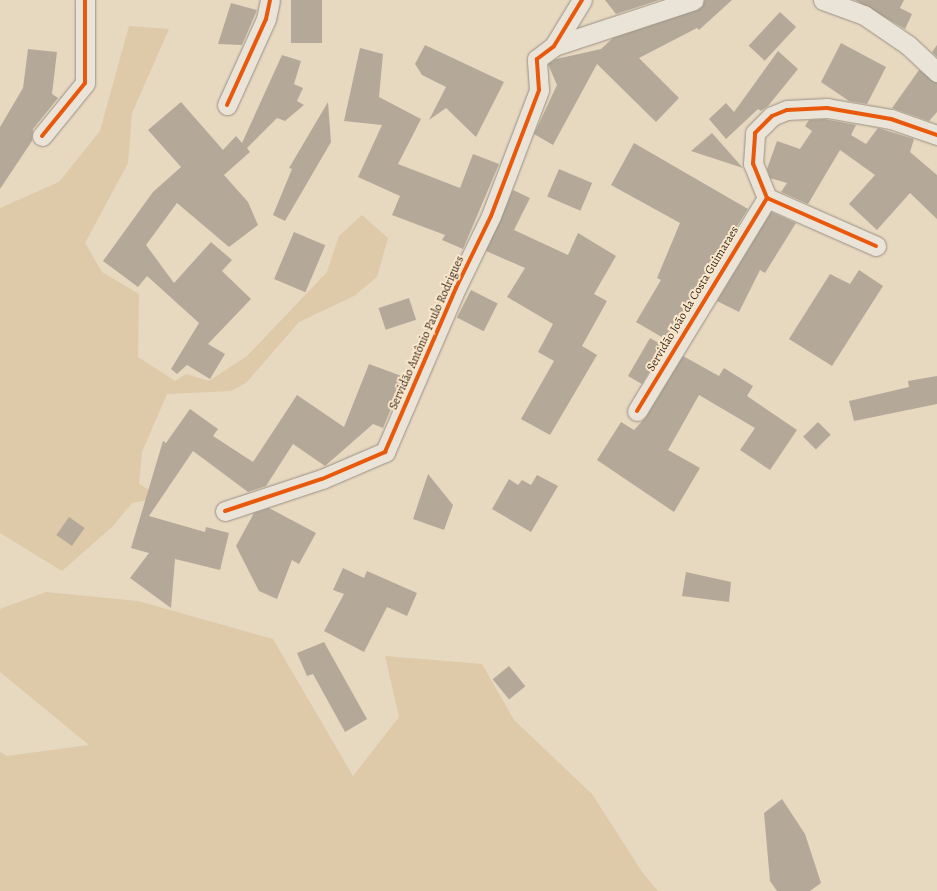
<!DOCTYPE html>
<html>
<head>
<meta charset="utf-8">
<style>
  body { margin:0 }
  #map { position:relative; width:937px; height:891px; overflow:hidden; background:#e7d8c0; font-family:Alegreya,serif }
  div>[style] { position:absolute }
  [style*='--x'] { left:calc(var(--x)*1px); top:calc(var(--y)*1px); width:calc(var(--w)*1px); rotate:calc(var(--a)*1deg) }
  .green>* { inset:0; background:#dec9a9 }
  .building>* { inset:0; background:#b4a999; transform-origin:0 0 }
  .roads { filter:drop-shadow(0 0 1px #9a8f81) drop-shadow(0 0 1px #9a8f81) }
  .minor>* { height:19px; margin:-9.5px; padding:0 9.5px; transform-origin:9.5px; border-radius:9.5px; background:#eae3d7 }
  .cycleway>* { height:4px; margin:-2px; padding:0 2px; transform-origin:2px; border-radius:2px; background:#e8590c }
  span { translate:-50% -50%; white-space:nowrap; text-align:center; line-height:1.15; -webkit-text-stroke:4px #fae8cc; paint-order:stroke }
  .street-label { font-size:12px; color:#39281b }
</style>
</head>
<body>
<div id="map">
  <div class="green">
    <i style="clip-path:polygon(129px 26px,169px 29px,132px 113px,128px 163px,85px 243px,102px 272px,139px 294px,138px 357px,175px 381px,186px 374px,209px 381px,247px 356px,327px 272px,339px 236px,362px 215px,388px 238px,377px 277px,354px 296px,299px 322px,246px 383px,231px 391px,167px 394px,142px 452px,139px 484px,161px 497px,132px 503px,113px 526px,62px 571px,0 533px,0 208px,59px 182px,100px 131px)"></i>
    <i style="clip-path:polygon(46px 592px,138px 601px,273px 639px,353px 776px,399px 717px,385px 656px,482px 664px,514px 720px,592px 794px,642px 872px,658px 891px,0 891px,0 752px,7px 756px,89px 745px,0 672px,0 609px)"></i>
  </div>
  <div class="building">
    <i style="left:291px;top:0;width:31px;height:43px"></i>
    <i style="clip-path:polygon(605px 0,659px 0,616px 14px)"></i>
    <i style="clip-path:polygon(705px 0,732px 0,699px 30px,697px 28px,639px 58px,679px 98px,656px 122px,597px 64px,553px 145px,534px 134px,557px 85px,548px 64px,556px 59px,601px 49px,613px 38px,697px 10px)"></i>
    <i style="clip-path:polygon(855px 0,904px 0,900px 8px,912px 14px,905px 29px)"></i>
    <i style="clip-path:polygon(231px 3px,257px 10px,242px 45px,218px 44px)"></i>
    <i style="left:780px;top:12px;width:22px;height:46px;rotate:43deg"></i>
    <i style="clip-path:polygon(841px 43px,886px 67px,867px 104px,849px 101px,821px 82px)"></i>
    <i style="clip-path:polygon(425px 45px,504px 82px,476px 137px,446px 108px,429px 120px,446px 87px,422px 75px,415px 64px)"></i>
    <i style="clip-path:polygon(937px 45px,937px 57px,932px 52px)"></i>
    <i style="clip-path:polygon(360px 48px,383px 54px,379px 97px,421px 119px,398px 164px,460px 188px,473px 154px,499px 164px,463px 249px,442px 240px,445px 235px,392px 215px,400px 196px,358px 177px,382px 125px,344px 121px)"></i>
    <i style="clip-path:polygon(28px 49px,57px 52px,52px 94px,58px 98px,33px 129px,32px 141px,0 189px,0 127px,23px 88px)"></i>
    <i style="clip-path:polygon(778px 51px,798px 69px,768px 106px,761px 111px,758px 109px,726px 139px,709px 119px,726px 103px,734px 112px)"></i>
    <i style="clip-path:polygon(282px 55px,301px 61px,294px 84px,303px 88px,297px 101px,304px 105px,285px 121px,277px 118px,247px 148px,250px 152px,224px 175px,248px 202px,258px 225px,229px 247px,177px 203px,146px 245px,174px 283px,211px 242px,232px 260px,222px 271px,251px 299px,208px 344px,225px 354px,210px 379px,187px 365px,177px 374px,171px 369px,199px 323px,147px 276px,138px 287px,103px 261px,153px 192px,181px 167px,148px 130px,181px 102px,223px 150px,236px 136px,242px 143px)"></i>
    <i style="clip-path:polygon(919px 70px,937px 83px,937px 112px,929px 121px,892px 108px)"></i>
    <i style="clip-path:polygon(328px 102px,331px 142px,285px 221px,273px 215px,292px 169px,289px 168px)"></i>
    <i style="clip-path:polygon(824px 119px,856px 125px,851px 135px,866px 144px,878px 128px,914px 139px,910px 152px,937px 175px,937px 219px,910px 193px,877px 230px,849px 204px,875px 175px,840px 150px,808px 204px,781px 192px,787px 183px,770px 178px,767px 169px,777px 141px,800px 149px,812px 131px,805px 126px,809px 120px)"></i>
    <i style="clip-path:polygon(712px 133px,743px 168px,691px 151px)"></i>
    <i style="clip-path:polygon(634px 143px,748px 209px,665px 339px,636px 322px,661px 280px,657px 278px,680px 223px,611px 185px)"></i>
    <i style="left:559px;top:169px;width:36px;height:30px;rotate:23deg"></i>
    <i style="clip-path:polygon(513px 190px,530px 198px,514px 230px,568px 255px,578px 233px,616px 256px,594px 294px,607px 301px,582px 346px,597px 355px,550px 435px,521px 419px,554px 361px,538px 352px,553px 324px,507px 297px,525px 268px,486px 251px)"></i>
    <i style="clip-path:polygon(771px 212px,796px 223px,765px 273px,760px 270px,739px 312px,717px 301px)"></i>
    <i style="left:294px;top:232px;width:34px;height:51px;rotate:23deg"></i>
    <i style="clip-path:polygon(859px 270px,883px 286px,832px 366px,789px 339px,830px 274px,850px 284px)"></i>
    <i style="left:471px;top:290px;width:30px;height:31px;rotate:27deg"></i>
    <i style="left:409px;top:298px;width:23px;height:32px;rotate:72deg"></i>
    <i style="left:650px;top:338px;width:16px;height:44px;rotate:30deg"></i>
    <i style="clip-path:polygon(683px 356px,719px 376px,724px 368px,753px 386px,747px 396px,797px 430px,770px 470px,740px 450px,755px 428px,699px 395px,668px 450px,700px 468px,674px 512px,597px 460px,621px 422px,634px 430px,646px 417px)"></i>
    <i style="clip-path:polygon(369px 364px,404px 377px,383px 428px,373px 424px,325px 466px,293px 444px,266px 486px,248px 492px,193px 451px,149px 516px,205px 532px,206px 527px,229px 533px,220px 570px,175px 559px,171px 608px,130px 578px,149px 553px,131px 548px,163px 441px,166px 443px,190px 409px,218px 429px,213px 436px,253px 462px,297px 395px,344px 427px)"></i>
    <i style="clip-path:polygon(937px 376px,937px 404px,854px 421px,849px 401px,909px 387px,908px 381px)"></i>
    <i style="left:818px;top:422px;width:18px;height:21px;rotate:45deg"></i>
    <i style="clip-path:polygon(428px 474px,453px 505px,444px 530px,413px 519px)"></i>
    <i style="clip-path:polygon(537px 475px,558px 486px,531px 532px,492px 509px,509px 479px,518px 485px,522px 480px,531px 485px)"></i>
    <i style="clip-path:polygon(269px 508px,316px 533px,299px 564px,292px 560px,277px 599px,259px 591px,236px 546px,254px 513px)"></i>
    <i style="left:69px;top:517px;width:19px;height:22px;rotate:35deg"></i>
    <i style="clip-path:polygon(343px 568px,364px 578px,367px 571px,417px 593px,407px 616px,387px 607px,364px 652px,324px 631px,344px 594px,333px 590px)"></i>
    <i style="clip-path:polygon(686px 572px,731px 582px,729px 602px,682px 596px)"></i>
    <i style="clip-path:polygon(324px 642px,367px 719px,345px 732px,313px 674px,307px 676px,297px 653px)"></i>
    <i style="left:509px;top:666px;width:26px;height:21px;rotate:51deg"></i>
    <i style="clip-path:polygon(782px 799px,805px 834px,821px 883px,810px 891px,777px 891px,770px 881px,764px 813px)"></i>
  </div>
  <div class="roads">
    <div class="minor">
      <i style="--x:823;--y:0;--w:44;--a:20.1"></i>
      <i style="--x:864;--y:15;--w:53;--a:34.3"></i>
      <i style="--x:908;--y:45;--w:40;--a:43"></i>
      <i style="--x:554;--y:46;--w:147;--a:-18.2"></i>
      <i style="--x:227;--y:105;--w:94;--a:-65.6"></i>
      <i style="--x:266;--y:19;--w:19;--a:-78"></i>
      <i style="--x:42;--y:136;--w:68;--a:-50.9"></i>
      <i style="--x:85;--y:83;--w:83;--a:-90"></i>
      <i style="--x:876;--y:246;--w:119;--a:-156.2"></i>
      <i style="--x:767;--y:198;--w:37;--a:-112"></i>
      <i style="--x:753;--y:164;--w:31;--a:-86"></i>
      <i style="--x:755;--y:133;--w:24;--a:-45"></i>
      <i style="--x:772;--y:116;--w:16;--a:-22"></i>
      <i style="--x:787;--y:110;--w:40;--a:-2.9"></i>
      <i style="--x:827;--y:108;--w:65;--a:9.8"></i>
      <i style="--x:891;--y:119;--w:49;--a:19.2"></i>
      <i style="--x:637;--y:411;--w:250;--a:-58.6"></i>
      <i style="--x:225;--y:511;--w:102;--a:-18.3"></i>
      <i style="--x:322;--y:479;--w:69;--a:-23.2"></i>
      <i style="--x:385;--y:452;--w:179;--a:-66.6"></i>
      <i style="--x:456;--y:288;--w:80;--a:-64.1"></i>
      <i style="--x:491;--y:216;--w:135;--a:-69.1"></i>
      <i style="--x:539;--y:90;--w:31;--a:-94"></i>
      <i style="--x:537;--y:59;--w:21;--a:-37"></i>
      <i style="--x:554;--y:46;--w:54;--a:-58.7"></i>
    </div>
  </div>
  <div class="cycleway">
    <i style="--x:227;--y:105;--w:94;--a:-65.6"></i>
    <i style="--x:266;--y:19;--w:19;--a:-78"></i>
    <i style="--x:42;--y:136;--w:68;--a:-50.9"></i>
    <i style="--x:85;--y:83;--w:83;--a:-90"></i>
    <i style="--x:876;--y:246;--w:119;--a:-156.2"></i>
    <i style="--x:767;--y:198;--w:37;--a:-112"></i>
    <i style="--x:753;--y:164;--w:31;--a:-86"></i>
    <i style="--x:755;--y:133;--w:24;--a:-45"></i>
    <i style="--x:772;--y:116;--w:16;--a:-22"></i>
    <i style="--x:787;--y:110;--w:40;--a:-2.9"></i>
    <i style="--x:827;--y:108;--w:65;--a:9.8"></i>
    <i style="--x:891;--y:119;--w:49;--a:19.2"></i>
    <i style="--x:637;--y:411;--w:250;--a:-58.6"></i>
    <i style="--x:225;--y:511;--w:102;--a:-18.3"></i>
    <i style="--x:322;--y:479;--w:69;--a:-23.2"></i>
    <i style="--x:385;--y:452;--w:179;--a:-66.6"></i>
    <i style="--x:456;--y:288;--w:80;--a:-64.1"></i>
    <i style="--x:491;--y:216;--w:135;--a:-69.1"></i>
    <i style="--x:539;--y:90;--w:31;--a:-94"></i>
    <i style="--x:537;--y:59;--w:21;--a:-37"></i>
    <i style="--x:554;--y:46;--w:54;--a:-58.7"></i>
  </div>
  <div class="street-label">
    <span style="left:693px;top:299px;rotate:-59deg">Servidão João da Costa Guimaraes</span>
    <span style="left:427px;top:333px;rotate:-66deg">Servidão Antônio Paulo Rodrigues</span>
  </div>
</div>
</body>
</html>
